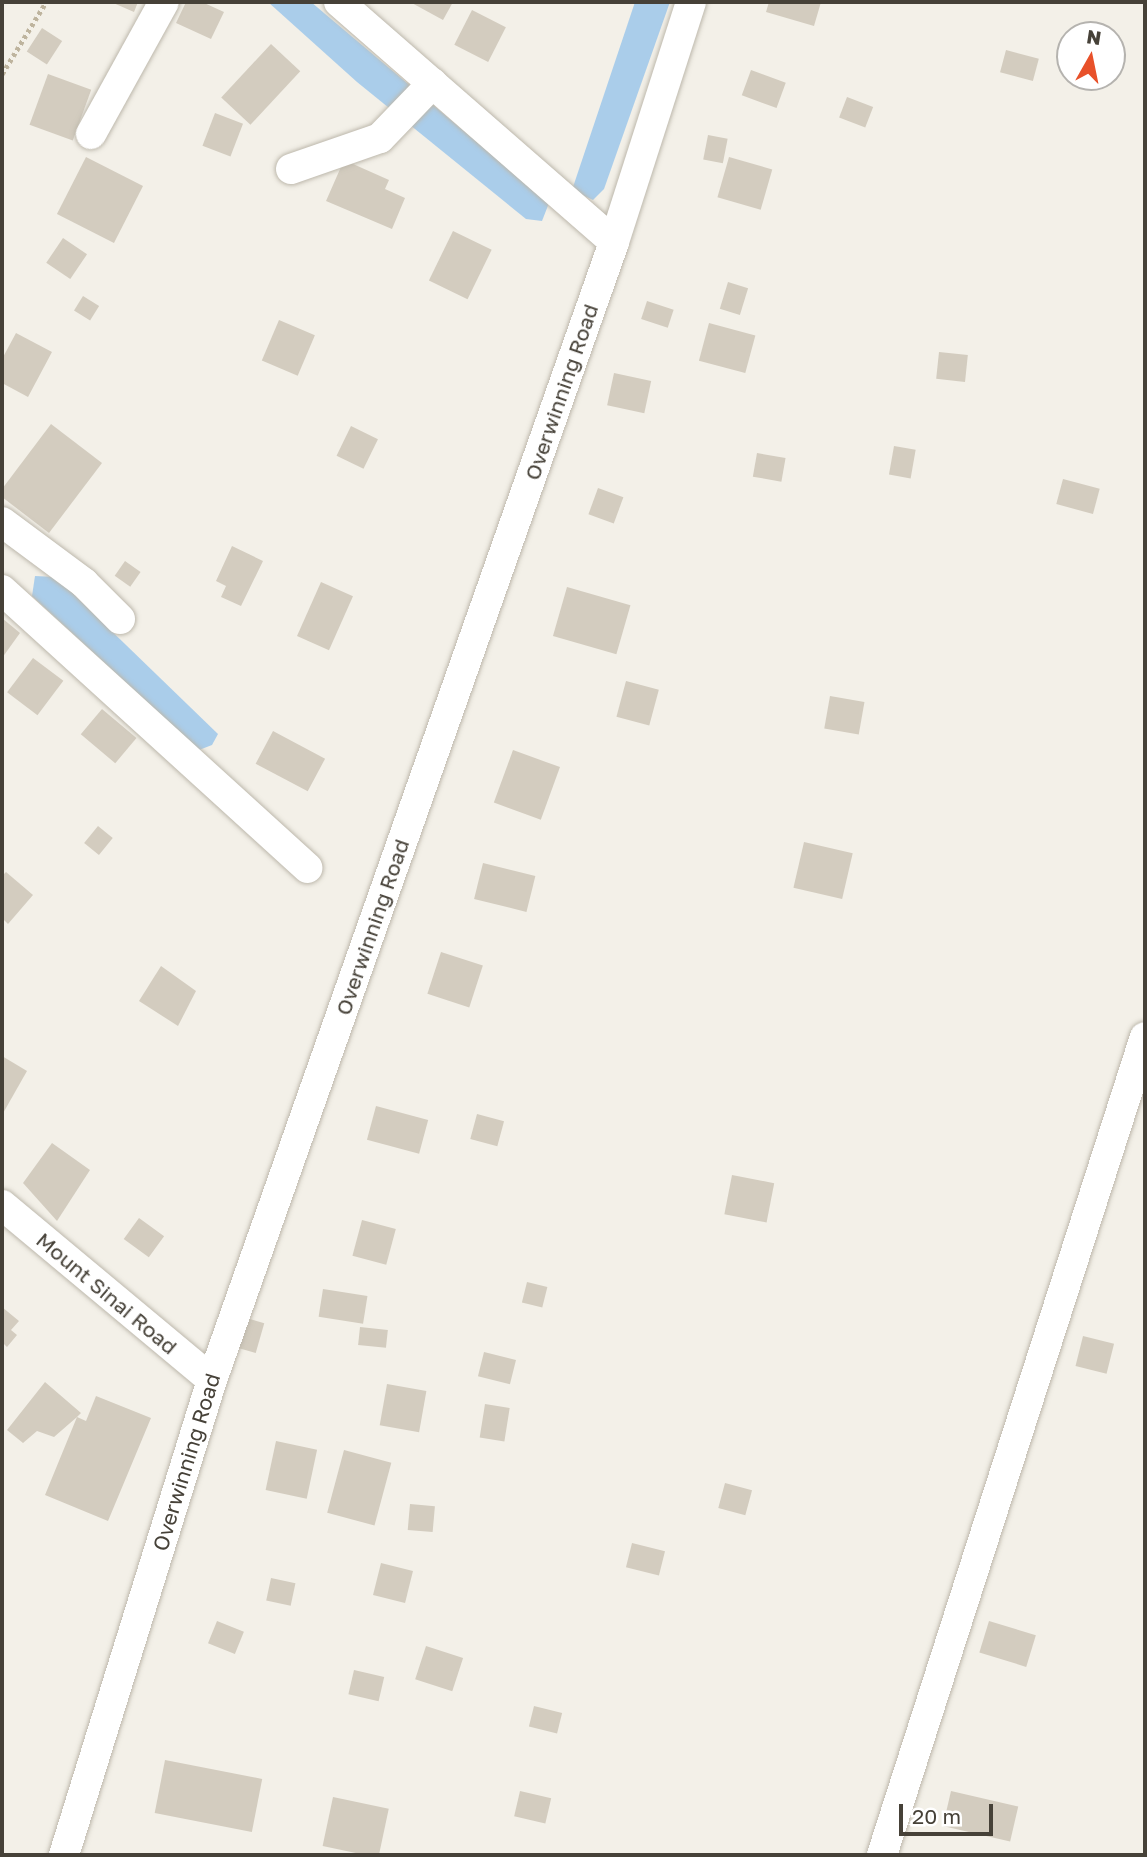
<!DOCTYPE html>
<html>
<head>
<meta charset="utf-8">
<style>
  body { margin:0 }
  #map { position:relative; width:1147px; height:1857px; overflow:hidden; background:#f3f0e8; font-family:"Golos Text",sans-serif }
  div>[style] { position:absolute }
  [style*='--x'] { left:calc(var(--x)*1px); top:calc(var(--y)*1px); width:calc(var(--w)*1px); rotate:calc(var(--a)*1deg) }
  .water>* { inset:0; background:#aacdea }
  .building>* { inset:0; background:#d3ccbf; transform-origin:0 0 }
  .path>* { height:4.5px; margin-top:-2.25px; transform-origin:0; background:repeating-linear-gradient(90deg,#beb49e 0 3.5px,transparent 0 7px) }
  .roads { filter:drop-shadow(0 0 2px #bdb8ac) drop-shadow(0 0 2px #bdb8ac) }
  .minor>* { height:30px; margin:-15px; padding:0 15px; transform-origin:15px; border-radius:15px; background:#fff }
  span { translate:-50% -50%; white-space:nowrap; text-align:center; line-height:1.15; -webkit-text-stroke:6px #fff; paint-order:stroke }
  .street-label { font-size:21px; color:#464138 }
  .frame { position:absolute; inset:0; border:4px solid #464138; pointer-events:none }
  .north { position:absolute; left:1056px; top:21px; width:70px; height:70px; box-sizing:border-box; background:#fff; border:2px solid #b5b3af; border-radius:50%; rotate:9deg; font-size:19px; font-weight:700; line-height:28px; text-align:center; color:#464138 }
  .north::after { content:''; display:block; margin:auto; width:24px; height:32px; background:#e8512a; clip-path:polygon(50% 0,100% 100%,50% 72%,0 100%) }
  .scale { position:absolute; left:899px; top:1804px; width:94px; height:32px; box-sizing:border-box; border:4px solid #464138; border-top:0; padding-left:9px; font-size:21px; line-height:24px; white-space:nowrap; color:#464138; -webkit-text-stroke:5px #fff; paint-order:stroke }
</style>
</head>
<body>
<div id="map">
  <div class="water">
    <i style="clip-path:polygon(268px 2px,311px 2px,549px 203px,542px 221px,526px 219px,357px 82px)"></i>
    <i style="clip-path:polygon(635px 2px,670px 2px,604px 189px,593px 200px,572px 190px)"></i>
    <i style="clip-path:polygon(35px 576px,55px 577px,64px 585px,218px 734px,212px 745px,199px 750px,32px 596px)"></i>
  </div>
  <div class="building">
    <i style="clip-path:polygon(111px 2px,138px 2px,134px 12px)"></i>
    <i style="clip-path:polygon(186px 2px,202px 2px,224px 12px,211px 39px,176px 23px)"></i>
    <i style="clip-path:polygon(410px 2px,453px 2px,443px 20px)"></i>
    <i style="clip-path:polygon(769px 2px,821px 2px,814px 26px,766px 12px)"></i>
    <i style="left:472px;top:10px;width:38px;height:39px;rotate:27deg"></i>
    <i style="left:42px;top:28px;width:24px;height:28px;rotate:33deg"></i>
    <i style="left:271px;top:44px;width:40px;height:73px;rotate:43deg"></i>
    <i style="left:1006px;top:50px;width:34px;height:23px;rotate:15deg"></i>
    <i style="left:751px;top:70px;width:37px;height:27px;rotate:20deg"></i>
    <i style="left:48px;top:74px;width:46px;height:54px;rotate:20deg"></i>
    <i style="left:847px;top:97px;width:28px;height:22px;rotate:21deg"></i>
    <i style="left:215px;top:113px;width:30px;height:35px;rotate:21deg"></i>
    <i style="left:708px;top:135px;width:20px;height:25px;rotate:11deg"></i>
    <i style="left:86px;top:157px;width:64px;height:64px;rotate:27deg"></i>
    <i style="left:729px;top:157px;width:45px;height:42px;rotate:16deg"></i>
    <i style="clip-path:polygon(344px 160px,389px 180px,385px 189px,405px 198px,392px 229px,326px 201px)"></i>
    <i style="left:453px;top:231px;width:43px;height:55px;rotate:26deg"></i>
    <i style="left:63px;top:238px;width:29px;height:30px;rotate:34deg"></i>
    <i style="left:728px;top:282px;width:21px;height:28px;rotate:17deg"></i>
    <i style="left:83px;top:296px;width:19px;height:17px;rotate:32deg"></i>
    <i style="left:647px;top:301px;width:28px;height:19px;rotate:18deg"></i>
    <i style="left:279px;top:320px;width:39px;height:44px;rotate:23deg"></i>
    <i style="left:709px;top:323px;width:48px;height:39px;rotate:15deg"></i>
    <i style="clip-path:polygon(16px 333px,52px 352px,28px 397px,2px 383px,2px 359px)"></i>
    <i style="left:939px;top:352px;width:29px;height:27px;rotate:6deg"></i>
    <i style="left:614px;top:373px;width:38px;height:33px;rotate:12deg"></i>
    <i style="clip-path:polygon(51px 424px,102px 463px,49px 533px,2px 497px,2px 489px)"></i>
    <i style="left:351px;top:426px;width:30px;height:33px;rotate:26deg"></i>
    <i style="left:894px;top:446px;width:22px;height:29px;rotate:10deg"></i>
    <i style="left:757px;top:453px;width:29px;height:24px;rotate:10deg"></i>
    <i style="left:1063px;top:479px;width:38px;height:26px;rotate:15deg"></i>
    <i style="left:598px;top:488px;width:27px;height:28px;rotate:20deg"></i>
    <i style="clip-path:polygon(232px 546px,263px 561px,241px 606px,221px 597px,226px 586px,216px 581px)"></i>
    <i style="left:125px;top:561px;width:19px;height:18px;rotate:35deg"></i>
    <i style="left:321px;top:582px;width:35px;height:59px;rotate:24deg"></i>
    <i style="left:567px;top:587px;width:66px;height:51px;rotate:16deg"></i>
    <i style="clip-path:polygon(2px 618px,20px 633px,2px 658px)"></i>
    <i style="left:33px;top:658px;width:38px;height:43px;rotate:37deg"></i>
    <i style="left:626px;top:681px;width:34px;height:37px;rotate:15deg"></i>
    <i style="left:830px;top:696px;width:35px;height:33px;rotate:10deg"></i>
    <i style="left:102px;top:709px;width:45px;height:33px;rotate:40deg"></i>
    <i style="left:273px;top:731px;width:59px;height:37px;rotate:28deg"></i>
    <i style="left:513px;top:750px;width:50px;height:56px;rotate:20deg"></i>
    <i style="left:98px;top:826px;width:19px;height:22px;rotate:39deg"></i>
    <i style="left:804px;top:842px;width:50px;height:47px;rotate:13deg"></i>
    <i style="left:483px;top:863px;width:54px;height:37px;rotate:14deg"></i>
    <i style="clip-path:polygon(6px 872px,33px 895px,8px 924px,2px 918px,2px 876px)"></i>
    <i style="left:441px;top:952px;width:44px;height:44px;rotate:18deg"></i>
    <i style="clip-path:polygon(161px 966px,196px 991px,178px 1026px,139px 1001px)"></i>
    <i style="clip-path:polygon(2px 1056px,27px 1071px,2px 1115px)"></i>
    <i style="left:376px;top:1106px;width:54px;height:35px;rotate:15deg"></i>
    <i style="left:477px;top:1114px;width:28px;height:26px;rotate:15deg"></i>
    <i style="clip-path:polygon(52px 1143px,90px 1170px,57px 1221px,23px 1183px)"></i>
    <i style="left:732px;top:1175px;width:43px;height:40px;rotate:11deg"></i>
    <i style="left:139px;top:1218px;width:31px;height:26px;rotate:36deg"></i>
    <i style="left:362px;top:1220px;width:35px;height:37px;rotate:15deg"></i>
    <i style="left:527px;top:1282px;width:21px;height:21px;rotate:14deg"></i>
    <i style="left:323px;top:1289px;width:45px;height:28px;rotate:9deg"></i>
    <i style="clip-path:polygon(2px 1307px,19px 1321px,11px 1330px,17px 1335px,7px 1347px,2px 1342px)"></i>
    <i style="left:246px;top:1318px;width:19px;height:31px;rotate:16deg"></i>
    <i style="left:360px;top:1327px;width:28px;height:18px;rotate:6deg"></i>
    <i style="left:1083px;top:1336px;width:32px;height:31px;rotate:14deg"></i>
    <i style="left:484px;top:1352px;width:33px;height:25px;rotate:14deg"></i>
    <i style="clip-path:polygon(45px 1382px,81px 1413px,77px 1417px,86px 1421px,96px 1396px,151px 1418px,108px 1521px,45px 1495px,77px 1417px,54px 1437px,37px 1431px,23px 1443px,7px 1430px)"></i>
    <i style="left:387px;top:1384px;width:40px;height:42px;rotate:10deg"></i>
    <i style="left:485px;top:1404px;width:25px;height:34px;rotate:9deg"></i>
    <i style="left:276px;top:1441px;width:42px;height:50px;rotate:12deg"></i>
    <i style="left:344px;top:1450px;width:49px;height:65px;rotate:15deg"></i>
    <i style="left:725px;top:1483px;width:28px;height:26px;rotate:15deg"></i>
    <i style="left:410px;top:1504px;width:25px;height:26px;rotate:5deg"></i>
    <i style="left:632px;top:1543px;width:34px;height:25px;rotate:14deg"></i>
    <i style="left:381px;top:1563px;width:33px;height:33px;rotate:14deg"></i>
    <i style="left:271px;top:1578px;width:25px;height:23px;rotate:12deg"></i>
    <i style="left:217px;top:1621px;width:29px;height:24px;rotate:22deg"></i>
    <i style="left:989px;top:1621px;width:49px;height:33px;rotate:17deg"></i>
    <i style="left:426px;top:1646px;width:39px;height:35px;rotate:18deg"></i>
    <i style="left:354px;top:1670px;width:31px;height:25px;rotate:13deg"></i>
    <i style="left:534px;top:1706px;width:29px;height:21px;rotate:14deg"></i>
    <i style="left:165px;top:1760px;width:99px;height:54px;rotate:11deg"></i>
    <i style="left:520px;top:1791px;width:32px;height:26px;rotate:13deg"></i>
    <i style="left:951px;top:1791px;width:69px;height:36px;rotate:13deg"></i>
    <i style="left:333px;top:1797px;width:57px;height:50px;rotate:12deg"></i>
  </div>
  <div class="path">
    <i style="--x:2;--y:74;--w:84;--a:-58.6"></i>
  </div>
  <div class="roads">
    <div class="minor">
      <i style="--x:339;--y:2;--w:365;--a:41.1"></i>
      <i style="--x:91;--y:134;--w:151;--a:-61.1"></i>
      <i style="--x:291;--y:169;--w:94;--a:-19.2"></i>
      <i style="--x:380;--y:138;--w:76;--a:-46.1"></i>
      <i style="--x:2;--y:522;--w:102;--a:36.6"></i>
      <i style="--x:84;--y:583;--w:51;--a:45"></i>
      <i style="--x:2;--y:590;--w:413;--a:42.3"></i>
      <i style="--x:2;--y:1205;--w:273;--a:39.8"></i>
      <i style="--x:64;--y:1855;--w:498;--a:-72.7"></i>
      <i style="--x:212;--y:1380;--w:1207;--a:-70.54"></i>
      <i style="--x:614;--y:242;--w:252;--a:-72.2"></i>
      <i style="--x:882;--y:1855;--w:859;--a:-72.18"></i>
    </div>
  </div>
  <div class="street-label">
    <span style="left:561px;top:392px;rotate:-71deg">Overwinning Road</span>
    <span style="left:372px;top:927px;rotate:-71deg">Overwinning Road</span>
    <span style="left:107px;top:1293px;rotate:40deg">Mount Sinai Road</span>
    <span style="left:186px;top:1462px;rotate:-73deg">Overwinning Road</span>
  </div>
  <div class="frame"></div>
  <div class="north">N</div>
  <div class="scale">20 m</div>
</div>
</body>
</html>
